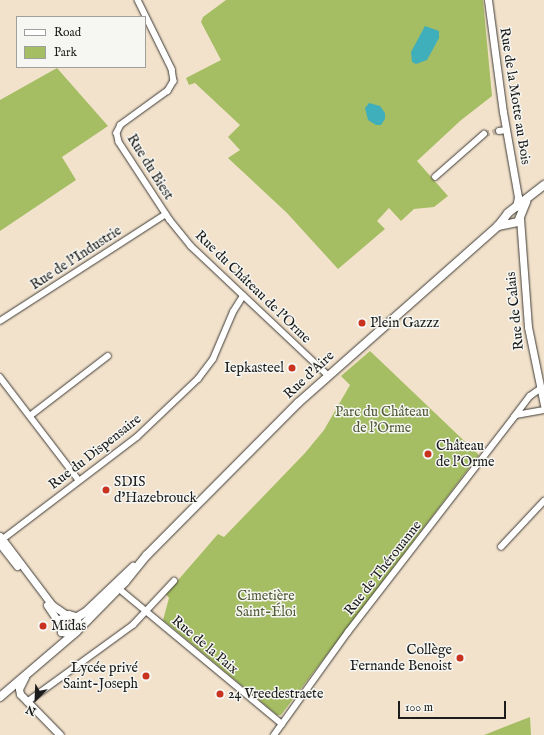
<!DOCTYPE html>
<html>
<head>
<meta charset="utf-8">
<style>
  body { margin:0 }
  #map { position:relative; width:544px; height:735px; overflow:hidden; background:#f3e2cb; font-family:"IM FELL English",serif }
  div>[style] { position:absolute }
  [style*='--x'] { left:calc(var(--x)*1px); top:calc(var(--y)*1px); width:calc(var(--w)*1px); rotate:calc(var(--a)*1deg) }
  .green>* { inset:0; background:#a5bd63 }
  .water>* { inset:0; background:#40afbc }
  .minor-tunnel>* { height:5.5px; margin-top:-2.75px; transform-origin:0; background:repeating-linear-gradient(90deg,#c8baa8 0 5.5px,transparent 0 8.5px) }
  .roads { filter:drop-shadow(0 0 1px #3c3a36) drop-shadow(0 0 1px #3c3a36) }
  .minor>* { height:5.5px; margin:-2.75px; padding:0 2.75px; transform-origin:2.75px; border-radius:2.75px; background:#fff }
  .tertiary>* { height:7px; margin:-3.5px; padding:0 3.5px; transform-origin:3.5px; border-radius:3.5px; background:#fff }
  .secondary>* { height:8px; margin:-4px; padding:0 4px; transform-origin:4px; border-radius:4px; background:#fff }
  .dots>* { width:11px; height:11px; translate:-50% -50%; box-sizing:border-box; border:2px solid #f6f6f2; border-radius:50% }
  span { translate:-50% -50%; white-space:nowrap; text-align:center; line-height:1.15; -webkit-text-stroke:3px #f6f6f2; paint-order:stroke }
  .street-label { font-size:14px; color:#1c1c1c }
  .poi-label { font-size:14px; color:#1c1c1c }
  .left { translate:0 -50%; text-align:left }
  .right { translate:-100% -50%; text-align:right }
  .park-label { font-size:14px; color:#535c38 }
  .legend { position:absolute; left:16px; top:16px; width:130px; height:52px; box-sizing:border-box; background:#f6f6f2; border:1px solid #9f9f9c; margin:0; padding:5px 7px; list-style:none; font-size:12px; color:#1c1c1c }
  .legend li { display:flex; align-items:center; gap:8px; height:20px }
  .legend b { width:20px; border:1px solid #9f9f9c }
  .north { position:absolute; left:16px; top:679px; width:40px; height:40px; -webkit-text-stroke:3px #f6f6f2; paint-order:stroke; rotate:204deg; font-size:11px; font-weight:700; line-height:16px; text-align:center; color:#1c1c1c }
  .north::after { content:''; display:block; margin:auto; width:14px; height:18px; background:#1c1c1c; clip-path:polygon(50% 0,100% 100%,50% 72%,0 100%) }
  .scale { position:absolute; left:398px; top:701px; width:108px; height:18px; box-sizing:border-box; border:2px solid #1c1c1c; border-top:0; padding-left:5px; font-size:12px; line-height:14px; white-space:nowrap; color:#1c1c1c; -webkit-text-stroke:3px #f6f6f2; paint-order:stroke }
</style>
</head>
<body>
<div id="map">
  <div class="green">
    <i style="clip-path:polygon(226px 0,483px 0,492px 96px,460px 121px,417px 161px,448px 196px,434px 207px,414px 209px,401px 221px,389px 208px,377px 221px,385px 229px,338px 269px,287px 213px,228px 158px,240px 150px,228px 137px,240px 125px,195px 83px,189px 85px,186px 78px,221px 60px,201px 22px,203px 17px)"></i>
    <i style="clip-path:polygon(57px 68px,108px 126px,62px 157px,76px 180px,0 231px,0 100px)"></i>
    <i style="clip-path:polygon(370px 351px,479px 455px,281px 715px,277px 715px,163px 620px,169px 598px,166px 594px,218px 534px,224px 537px,305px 453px,324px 430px,350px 385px,341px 376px)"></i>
    <i style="clip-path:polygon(530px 717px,531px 735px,484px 735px)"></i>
  </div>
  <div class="water">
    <i style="clip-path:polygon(425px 26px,439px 31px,439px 38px,427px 60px,416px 64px,412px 62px,411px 52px)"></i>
    <i style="clip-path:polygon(369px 103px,380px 106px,385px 113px,385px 119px,381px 125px,376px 125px,368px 120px,365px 108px)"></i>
  </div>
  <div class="minor-tunnel">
    <i style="--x:484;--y:134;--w:15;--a:-11"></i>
  </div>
  <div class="roads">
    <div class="minor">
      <i style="--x:138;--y:0;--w:77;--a:63.8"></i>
      <i style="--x:172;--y:69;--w:12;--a:81"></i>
      <i style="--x:174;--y:81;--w:12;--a:121"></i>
      <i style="--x:168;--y:91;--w:58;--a:144.1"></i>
      <i style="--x:121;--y:125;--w:9;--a:117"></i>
      <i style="--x:117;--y:133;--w:9;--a:77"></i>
      <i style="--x:119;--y:142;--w:93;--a:56.8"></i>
      <i style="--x:170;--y:220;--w:33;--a:51"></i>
      <i style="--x:191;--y:246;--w:188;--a:43.3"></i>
      <i style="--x:499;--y:131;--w:7;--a:-8"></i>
      <i style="--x:435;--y:177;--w:65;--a:-41.3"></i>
      <i style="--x:0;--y:321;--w:197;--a:-32.8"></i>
      <i style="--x:0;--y:377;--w:128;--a:52.6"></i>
      <i style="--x:516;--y:415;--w:28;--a:-10"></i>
      <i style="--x:30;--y:416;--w:98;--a:-37.6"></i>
      <i style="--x:3;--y:539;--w:168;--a:-37.3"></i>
      <i style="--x:137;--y:437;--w:84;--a:-43.6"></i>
      <i style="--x:198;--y:379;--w:25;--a:-53"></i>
      <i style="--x:213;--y:359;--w:51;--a:-66.9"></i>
      <i style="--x:233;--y:312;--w:19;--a:-58"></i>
      <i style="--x:501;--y:547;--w:63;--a:-46.9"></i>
      <i style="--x:116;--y:586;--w:216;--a:39.7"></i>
      <i style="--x:27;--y:702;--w:131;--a:-36"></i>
      <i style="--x:133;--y:625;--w:60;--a:-47"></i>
      <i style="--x:274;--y:735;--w:127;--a:-54.3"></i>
      <i style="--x:348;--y:632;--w:272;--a:-52.3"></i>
      <i style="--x:514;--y:417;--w:26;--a:-53"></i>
      <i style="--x:530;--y:396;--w:12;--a:-35"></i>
    </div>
    <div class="tertiary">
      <i style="--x:488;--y:0;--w:113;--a:82.4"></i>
      <i style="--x:503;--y:112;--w:86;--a:80"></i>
      <i style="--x:518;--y:197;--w:10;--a:101"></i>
      <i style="--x:520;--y:218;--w:109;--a:85.8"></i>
      <i style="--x:528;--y:327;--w:80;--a:78.4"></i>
      <i style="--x:0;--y:536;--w:86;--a:53"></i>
      <i style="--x:52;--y:605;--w:18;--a:34"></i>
      <i style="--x:0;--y:544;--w:28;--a:52"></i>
      <i style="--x:47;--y:605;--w:22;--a:56"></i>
      <i style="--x:25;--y:677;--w:13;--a:117"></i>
      <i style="--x:19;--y:689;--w:5;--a:79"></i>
      <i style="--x:20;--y:694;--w:57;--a:45.7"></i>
    </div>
    <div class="secondary">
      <i style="--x:498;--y:226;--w:20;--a:-11"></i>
      <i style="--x:518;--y:222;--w:22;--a:-68"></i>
      <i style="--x:76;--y:618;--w:13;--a:-32"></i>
      <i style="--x:87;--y:611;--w:64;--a:-43.7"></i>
      <i style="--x:73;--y:634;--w:11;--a:-170"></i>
      <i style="--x:62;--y:632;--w:12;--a:-99"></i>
      <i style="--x:60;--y:620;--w:10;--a:-29"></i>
      <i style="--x:69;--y:615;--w:6;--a:18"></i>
      <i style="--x:75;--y:617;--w:7;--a:63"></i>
      <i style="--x:0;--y:697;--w:100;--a:-40.5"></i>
      <i style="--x:76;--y:632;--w:70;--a:-45.6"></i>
      <i style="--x:125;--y:582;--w:35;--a:-51"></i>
      <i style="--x:147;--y:555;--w:214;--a:-45.2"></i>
      <i style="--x:298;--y:403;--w:267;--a:-41.5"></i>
      <i style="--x:498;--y:226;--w:16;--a:-52"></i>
      <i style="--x:508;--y:213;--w:46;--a:-37.9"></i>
    </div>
  </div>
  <div class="dots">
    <i style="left:362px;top:323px;background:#c8321e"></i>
    <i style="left:292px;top:368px;background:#c8321e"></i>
    <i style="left:428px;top:454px;background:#c8321e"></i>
    <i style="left:106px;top:490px;background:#c8321e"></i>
    <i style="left:43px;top:626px;background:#c8321e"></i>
    <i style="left:460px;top:658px;background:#c8321e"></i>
    <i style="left:146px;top:676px;background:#c8321e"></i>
    <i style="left:220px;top:694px;background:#c8321e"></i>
  </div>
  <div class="street-label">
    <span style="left:515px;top:96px;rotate:81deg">Rue de la Motte au Bois</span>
    <span style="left:150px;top:167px;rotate:58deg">Rue du Biest</span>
    <span style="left:76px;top:258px;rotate:-33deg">Rue de l'Industrie</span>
    <span style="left:253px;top:287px;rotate:44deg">Rue du Château de l'Orme</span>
    <span style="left:515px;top:311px;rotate:-96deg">Rue de Calais</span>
    <span style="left:309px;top:375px;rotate:-43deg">Rue d'Aire</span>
    <span style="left:95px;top:452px;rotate:-38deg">Rue du Dispensaire</span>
    <span style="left:383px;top:568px;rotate:-52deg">Rue de Thérouanne</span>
    <span style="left:205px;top:645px;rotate:40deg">Rue de la Paix</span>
  </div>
  <div class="poi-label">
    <span class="left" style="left:370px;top:323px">Plein Gazzz</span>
    <span class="right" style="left:284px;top:368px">Iepkasteel</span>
    <span class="left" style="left:436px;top:454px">Château<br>de l'Orme</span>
    <span class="left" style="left:114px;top:490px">SDIS<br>d'Hazebrouck</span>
    <span class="left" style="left:51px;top:626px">Midas</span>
    <span class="right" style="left:452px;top:658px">Collège<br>Fernande Benoist</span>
    <span class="right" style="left:138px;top:676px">Lycée privé<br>Saint-Joseph</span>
    <span class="left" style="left:228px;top:694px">24 Vreedestraete</span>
  </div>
  <div class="park-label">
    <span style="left:382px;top:420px">Parc du Château<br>de l'Orme</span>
    <span style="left:266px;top:604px">Cimetière<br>Saint-Éloi</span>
  </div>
  <ul class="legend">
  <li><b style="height:5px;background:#fff"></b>Road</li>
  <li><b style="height:11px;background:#a5bd63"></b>Park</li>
  </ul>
  <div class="north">N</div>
  <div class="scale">100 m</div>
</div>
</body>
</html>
